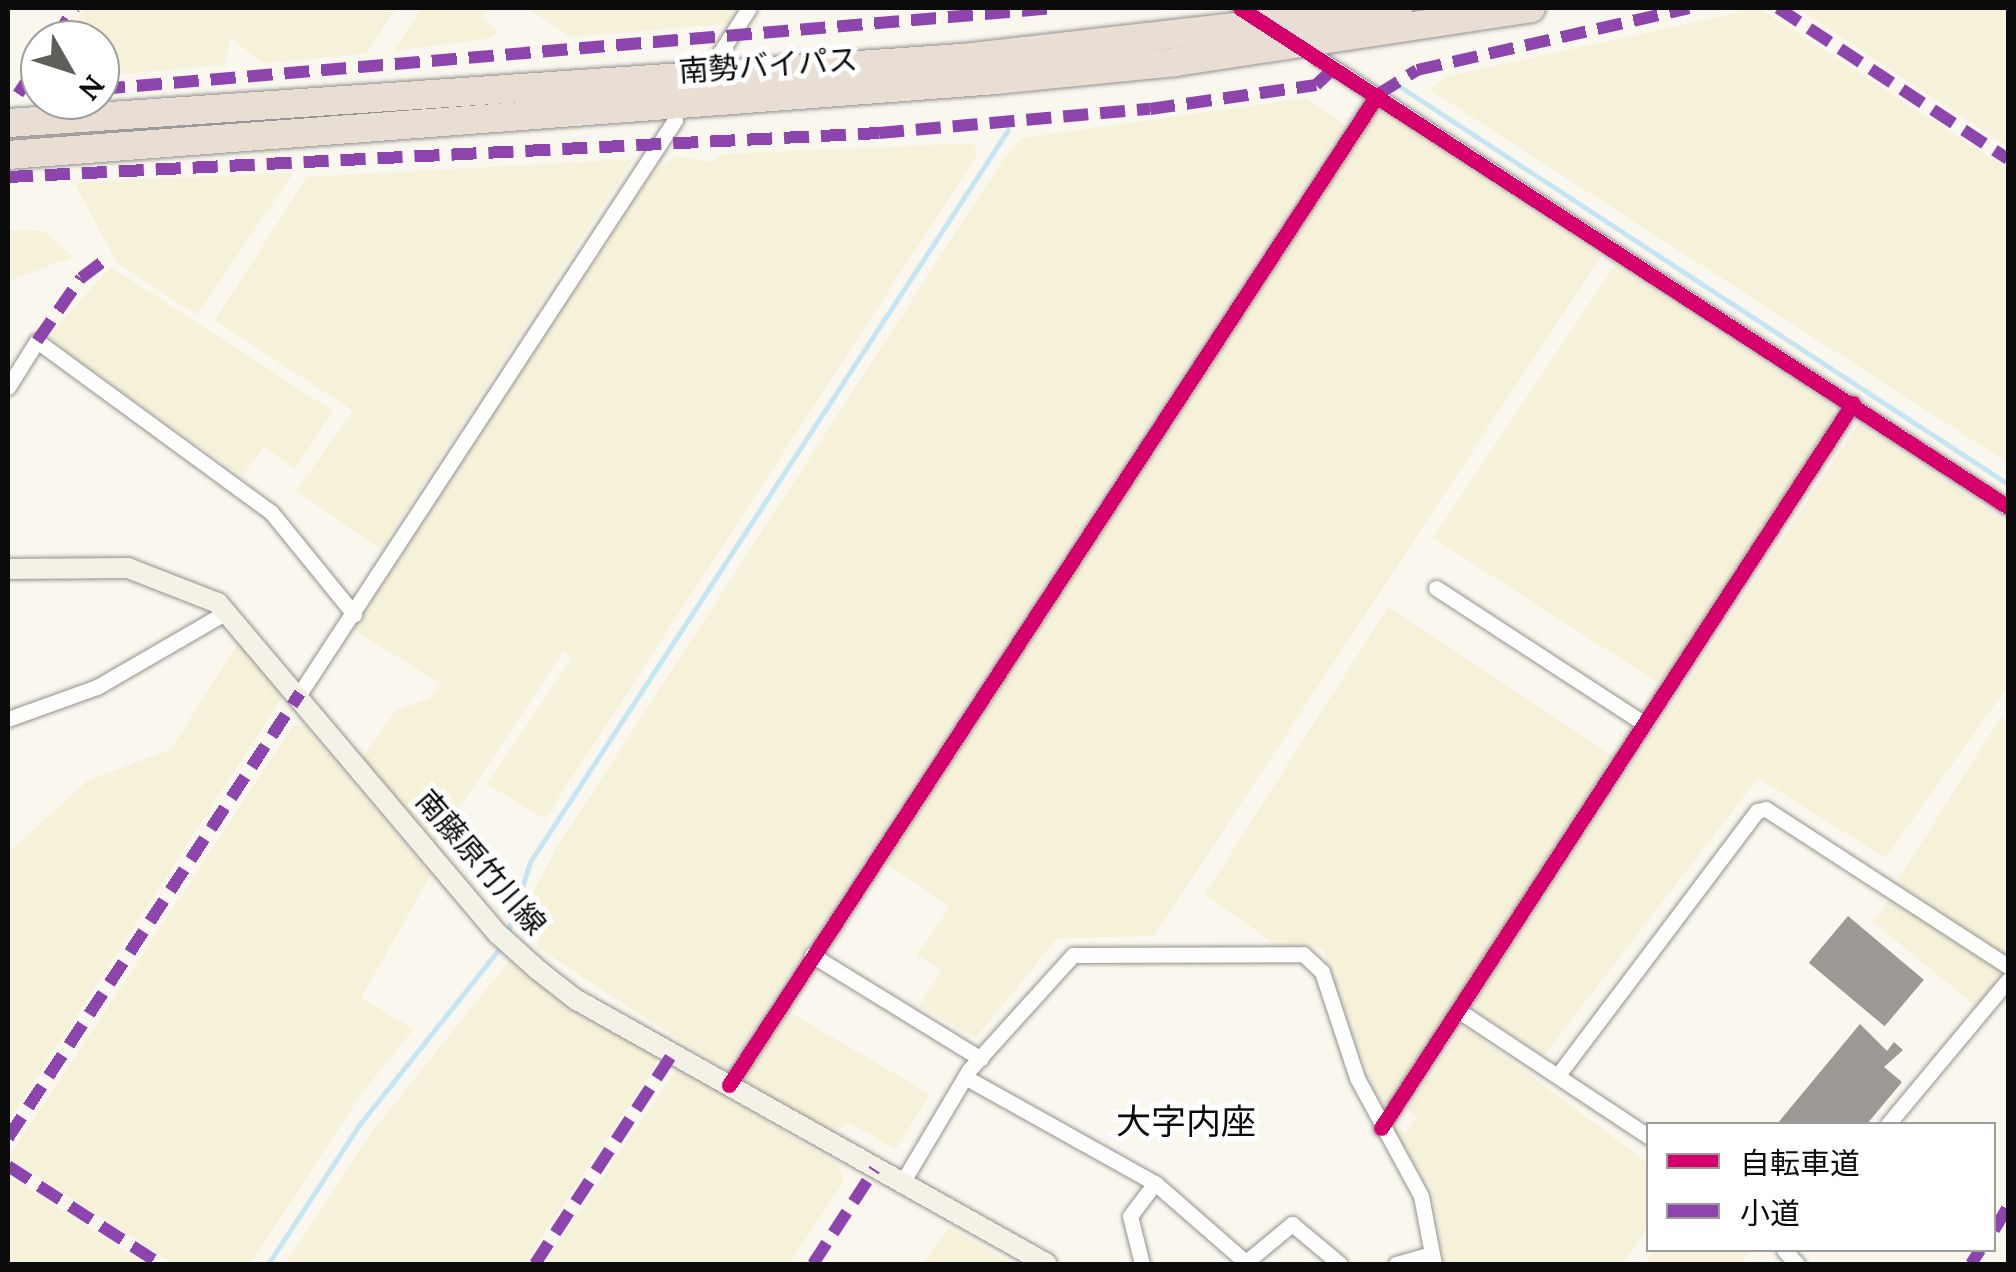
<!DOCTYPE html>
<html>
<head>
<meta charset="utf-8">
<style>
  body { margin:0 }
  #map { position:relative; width:2016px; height:1272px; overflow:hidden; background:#faf7ee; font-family:Lora,"Noto Sans JP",serif }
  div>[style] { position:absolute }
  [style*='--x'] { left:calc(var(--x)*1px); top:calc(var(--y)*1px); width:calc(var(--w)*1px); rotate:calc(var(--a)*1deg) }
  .farmland>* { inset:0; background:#f6f2da }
  .stream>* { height:5px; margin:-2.5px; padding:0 2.5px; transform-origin:2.5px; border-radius:2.5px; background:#c6e5f2 }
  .building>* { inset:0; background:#9c9994; transform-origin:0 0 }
  .roads { filter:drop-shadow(0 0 2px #93918d) drop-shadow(0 0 2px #93918d) }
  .street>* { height:15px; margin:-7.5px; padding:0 7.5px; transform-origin:7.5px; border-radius:7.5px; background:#fefefc }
  .secondary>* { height:20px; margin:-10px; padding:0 10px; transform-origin:10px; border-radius:10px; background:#f4f2e7 }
  .highway>* { height:28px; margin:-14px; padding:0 14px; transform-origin:14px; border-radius:14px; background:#e9ded4 }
  .quiet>* { height:12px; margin-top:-6px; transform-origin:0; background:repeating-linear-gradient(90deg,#8e44ad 0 25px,transparent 0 37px) }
  .cycleway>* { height:15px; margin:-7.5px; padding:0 7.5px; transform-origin:7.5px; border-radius:7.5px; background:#d6006c }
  span { translate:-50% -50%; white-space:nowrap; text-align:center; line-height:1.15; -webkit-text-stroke:10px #fff; paint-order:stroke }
  .street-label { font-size:30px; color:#0b0b0b }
  .quarter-label { font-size:35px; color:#0b0b0b }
  .frame { position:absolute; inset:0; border:10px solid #0b0b0b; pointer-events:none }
  .legend { position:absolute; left:1646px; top:1122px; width:350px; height:130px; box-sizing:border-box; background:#fff; border:2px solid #9d9d9d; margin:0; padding:12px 18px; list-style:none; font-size:30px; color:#0b0b0b }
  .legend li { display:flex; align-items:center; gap:20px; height:50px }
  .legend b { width:50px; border:2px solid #9d9d9d }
  .north { position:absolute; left:20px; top:20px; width:100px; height:100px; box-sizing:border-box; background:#fff; border:2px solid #9d9d9d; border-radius:50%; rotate:129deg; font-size:28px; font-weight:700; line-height:40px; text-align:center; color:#0b0b0b }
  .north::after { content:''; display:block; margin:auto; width:35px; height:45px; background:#5f5e5a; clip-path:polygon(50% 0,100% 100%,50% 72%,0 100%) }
</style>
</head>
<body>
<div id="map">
  <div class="farmland">
    <i style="clip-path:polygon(85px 8px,396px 8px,366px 54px,263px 63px,231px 38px,224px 65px,100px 76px,100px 40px,64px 40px)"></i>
    <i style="clip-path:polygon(422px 8px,489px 8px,481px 18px,498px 30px,492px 38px,394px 51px)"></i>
    <i style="clip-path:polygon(527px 8px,738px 8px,727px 24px,571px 37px)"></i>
    <i style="clip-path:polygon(1759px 8px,2008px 169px,2008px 463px,1430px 90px,1444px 77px)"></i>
    <i style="clip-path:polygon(1797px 8px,2008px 8px,2008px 147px)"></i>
    <i style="clip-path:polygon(1307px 98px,1344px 125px,726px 1070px,538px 948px,529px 900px,557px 847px,1006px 155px,1022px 138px)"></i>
    <i style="clip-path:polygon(1376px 105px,1601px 256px,1154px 936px,1057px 938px,976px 1038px,919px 1006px,942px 970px,917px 955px,950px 907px,886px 863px)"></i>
    <i style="clip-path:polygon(975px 143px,976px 157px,545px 819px,487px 784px,572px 658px,564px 651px,437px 842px,362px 759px,395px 711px,430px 698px,441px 684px,353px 629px,654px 171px,676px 156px,713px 162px,722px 154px)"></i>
    <i style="clip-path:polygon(633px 159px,381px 549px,296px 491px,353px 411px,215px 320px,307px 177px)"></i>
    <i style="clip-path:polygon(293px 173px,197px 315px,117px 263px,74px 182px)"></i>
    <i style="clip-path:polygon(8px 230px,45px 231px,73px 257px,8px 281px)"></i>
    <i style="clip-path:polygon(1615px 265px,1833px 406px,1835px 416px,1660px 684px,1433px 538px)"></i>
    <i style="clip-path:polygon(111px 267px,333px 411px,295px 469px,264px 447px,242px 476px,46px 338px)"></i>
    <i style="clip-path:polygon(1859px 423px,2008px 523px,2008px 686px,1885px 858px,1758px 778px,1545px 1054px,1476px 1011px,1475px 1001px)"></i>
    <i style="clip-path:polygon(1388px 607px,1613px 756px,1391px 1101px,1379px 1104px,1322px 948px,1276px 945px,1205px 894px)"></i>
    <i style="clip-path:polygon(239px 641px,283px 696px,8px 1122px,8px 853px,87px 781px,171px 749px)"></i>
    <i style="clip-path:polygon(2001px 717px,2008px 721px,2008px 957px,1896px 883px)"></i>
    <i style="clip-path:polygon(304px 725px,431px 875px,361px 998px,414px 1029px,362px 1093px,250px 1264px,174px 1264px,8px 1158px,293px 726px)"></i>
    <i style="clip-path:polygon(1891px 897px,2007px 974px,1978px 1008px,1873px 922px)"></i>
    <i style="clip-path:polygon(510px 960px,656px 1054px,656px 1065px,524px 1264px,285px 1264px,372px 1132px)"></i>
    <i style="clip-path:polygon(786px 1010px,930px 1094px,896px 1149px,849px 1123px,831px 1134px,744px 1085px,741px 1076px)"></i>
    <i style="clip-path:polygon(1464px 1026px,1648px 1163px,1648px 1227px,1623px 1264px,1445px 1264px,1432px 1188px,1390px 1135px,1394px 1126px,1405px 1133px,1418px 1117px,1407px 1109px)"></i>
    <i style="clip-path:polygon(678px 1067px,837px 1164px,844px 1181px,789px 1264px,543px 1264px)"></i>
    <i style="clip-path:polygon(8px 1175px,145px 1264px,8px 1264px)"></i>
    <i style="clip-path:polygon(949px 1228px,1013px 1264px,923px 1264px)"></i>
    <i style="clip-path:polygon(1654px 1250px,1753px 1250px,1739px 1264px,1644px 1264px)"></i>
  </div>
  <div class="stream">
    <i style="--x:1399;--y:86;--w:728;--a:33.17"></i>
    <i style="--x:507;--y:935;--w:77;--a:-72.5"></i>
    <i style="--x:530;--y:862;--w:874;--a:-56.86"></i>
    <i style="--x:268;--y:1264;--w:166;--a:-56.8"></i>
    <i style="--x:359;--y:1125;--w:230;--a:-51.5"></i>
  </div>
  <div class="building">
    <i style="left:1848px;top:916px;width:99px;height:61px;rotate:40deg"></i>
    <i style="clip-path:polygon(1860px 1024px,1887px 1051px,1894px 1042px,1903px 1050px,1884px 1067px,1902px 1082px,1867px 1124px,1777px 1124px)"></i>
  </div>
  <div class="roads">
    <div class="street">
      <i style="--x:1240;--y:8;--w:11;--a:34"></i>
      <i style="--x:1317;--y:57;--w:825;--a:33.07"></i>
      <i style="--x:714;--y:62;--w:64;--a:-57.1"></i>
      <i style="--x:8;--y:387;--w:54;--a:-57.8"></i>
      <i style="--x:37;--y:341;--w:290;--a:36.2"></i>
      <i style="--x:271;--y:512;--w:132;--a:50.9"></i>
      <i style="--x:1436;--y:588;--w:249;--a:33.1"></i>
      <i style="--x:300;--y:693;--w:685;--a:-56.8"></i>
      <i style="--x:8;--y:719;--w:95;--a:-19.8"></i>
      <i style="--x:97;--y:687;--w:151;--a:-30.1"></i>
      <i style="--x:812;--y:955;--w:198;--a:31.6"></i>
      <i style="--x:1459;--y:1011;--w:227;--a:33.5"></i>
      <i style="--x:1558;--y:1075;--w:331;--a:-53"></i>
      <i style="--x:1757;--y:811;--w:9;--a:-13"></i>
      <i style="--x:1766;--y:809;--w:288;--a:33"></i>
      <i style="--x:965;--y:1077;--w:218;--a:29.2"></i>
      <i style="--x:729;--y:1085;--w:1183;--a:-56.79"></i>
      <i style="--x:1888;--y:1124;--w:187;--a:-50.2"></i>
      <i style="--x:1381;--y:1128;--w:865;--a:-56.93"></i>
      <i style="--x:902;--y:1183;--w:131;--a:-59.3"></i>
      <i style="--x:969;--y:1070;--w:155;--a:-47.9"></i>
      <i style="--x:1073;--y:955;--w:230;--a:-0.2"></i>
      <i style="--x:1303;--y:954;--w:26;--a:43"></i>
      <i style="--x:1322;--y:972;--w:112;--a:71.7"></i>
      <i style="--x:1357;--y:1078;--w:134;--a:61.5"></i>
      <i style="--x:1421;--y:1196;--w:69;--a:79.2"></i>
      <i style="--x:1784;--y:1250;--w:19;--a:47"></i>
      <i style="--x:1246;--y:1262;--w:60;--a:-39.6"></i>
      <i style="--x:1292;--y:1224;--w:62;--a:39.8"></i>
      <i style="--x:1142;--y:1264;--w:49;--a:-104"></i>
      <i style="--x:1130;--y:1216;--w:41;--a:-52.9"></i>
      <i style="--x:1155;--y:1183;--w:123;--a:41.1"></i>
      <i style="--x:1396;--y:1264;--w:35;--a:-16"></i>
    </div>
    <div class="secondary">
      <i style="--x:8;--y:569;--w:120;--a:-0.5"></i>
      <i style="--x:128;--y:568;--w:97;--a:21.3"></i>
      <i style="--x:218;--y:603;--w:434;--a:49.8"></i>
      <i style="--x:498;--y:934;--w:54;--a:42"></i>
      <i style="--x:538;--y:970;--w:47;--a:38.1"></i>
      <i style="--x:575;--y:999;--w:541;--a:29.31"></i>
    </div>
    <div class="highway">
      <i style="--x:8;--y:123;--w:956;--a:-3.9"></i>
      <i style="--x:962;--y:58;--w:439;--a:-6.5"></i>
      <i style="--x:8;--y:155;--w:991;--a:-4.34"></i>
      <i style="--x:996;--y:80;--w:180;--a:-5.7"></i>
      <i style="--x:1175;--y:62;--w:360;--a:-8.6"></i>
    </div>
  </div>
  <div class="quiet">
    <i style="--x:1778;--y:8;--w:275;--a:33.3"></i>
    <i style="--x:54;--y:40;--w:38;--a:-57"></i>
    <i style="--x:100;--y:89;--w:958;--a:-4.85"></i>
    <i style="--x:18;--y:94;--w:40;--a:-56"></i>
    <i style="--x:1377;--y:95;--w:47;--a:-32"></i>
    <i style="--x:1417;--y:70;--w:279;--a:-12.8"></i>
    <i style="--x:8;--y:177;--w:872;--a:-2.89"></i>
    <i style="--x:879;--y:133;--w:272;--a:-5.1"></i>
    <i style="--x:1150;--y:109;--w:168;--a:-8.2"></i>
    <i style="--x:1316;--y:85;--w:25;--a:-43"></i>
    <i style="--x:37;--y:341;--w:77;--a:-55.1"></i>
    <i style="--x:81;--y:278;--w:35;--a:-37"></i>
    <i style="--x:8;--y:1138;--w:532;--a:-56.73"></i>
    <i style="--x:8;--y:1166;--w:181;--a:32.8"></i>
    <i style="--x:1994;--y:1230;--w:27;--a:-59"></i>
    <i style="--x:535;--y:1264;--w:250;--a:-56.8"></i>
    <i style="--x:813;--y:1264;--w:113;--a:-56.9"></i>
    <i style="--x:1971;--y:1264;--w:17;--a:-57"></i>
  </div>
  <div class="cycleway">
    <i style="--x:1240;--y:8;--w:916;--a:33.01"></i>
    <i style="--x:729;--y:1085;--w:1183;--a:-56.79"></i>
    <i style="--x:1381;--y:1128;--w:865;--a:-56.93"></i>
  </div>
  <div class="street-label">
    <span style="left:768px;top:65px;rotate:-4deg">南勢バイパス</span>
    <span style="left:481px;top:862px;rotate:49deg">南藤原竹川線</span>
  </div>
  <div class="quarter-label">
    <span style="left:1186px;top:1122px">大字内座</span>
  </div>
  <div class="frame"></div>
  <ul class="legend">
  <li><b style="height:12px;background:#d6006c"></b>自転車道</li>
  <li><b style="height:12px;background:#8e44ad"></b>小道</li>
  </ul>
  <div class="north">N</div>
</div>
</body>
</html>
